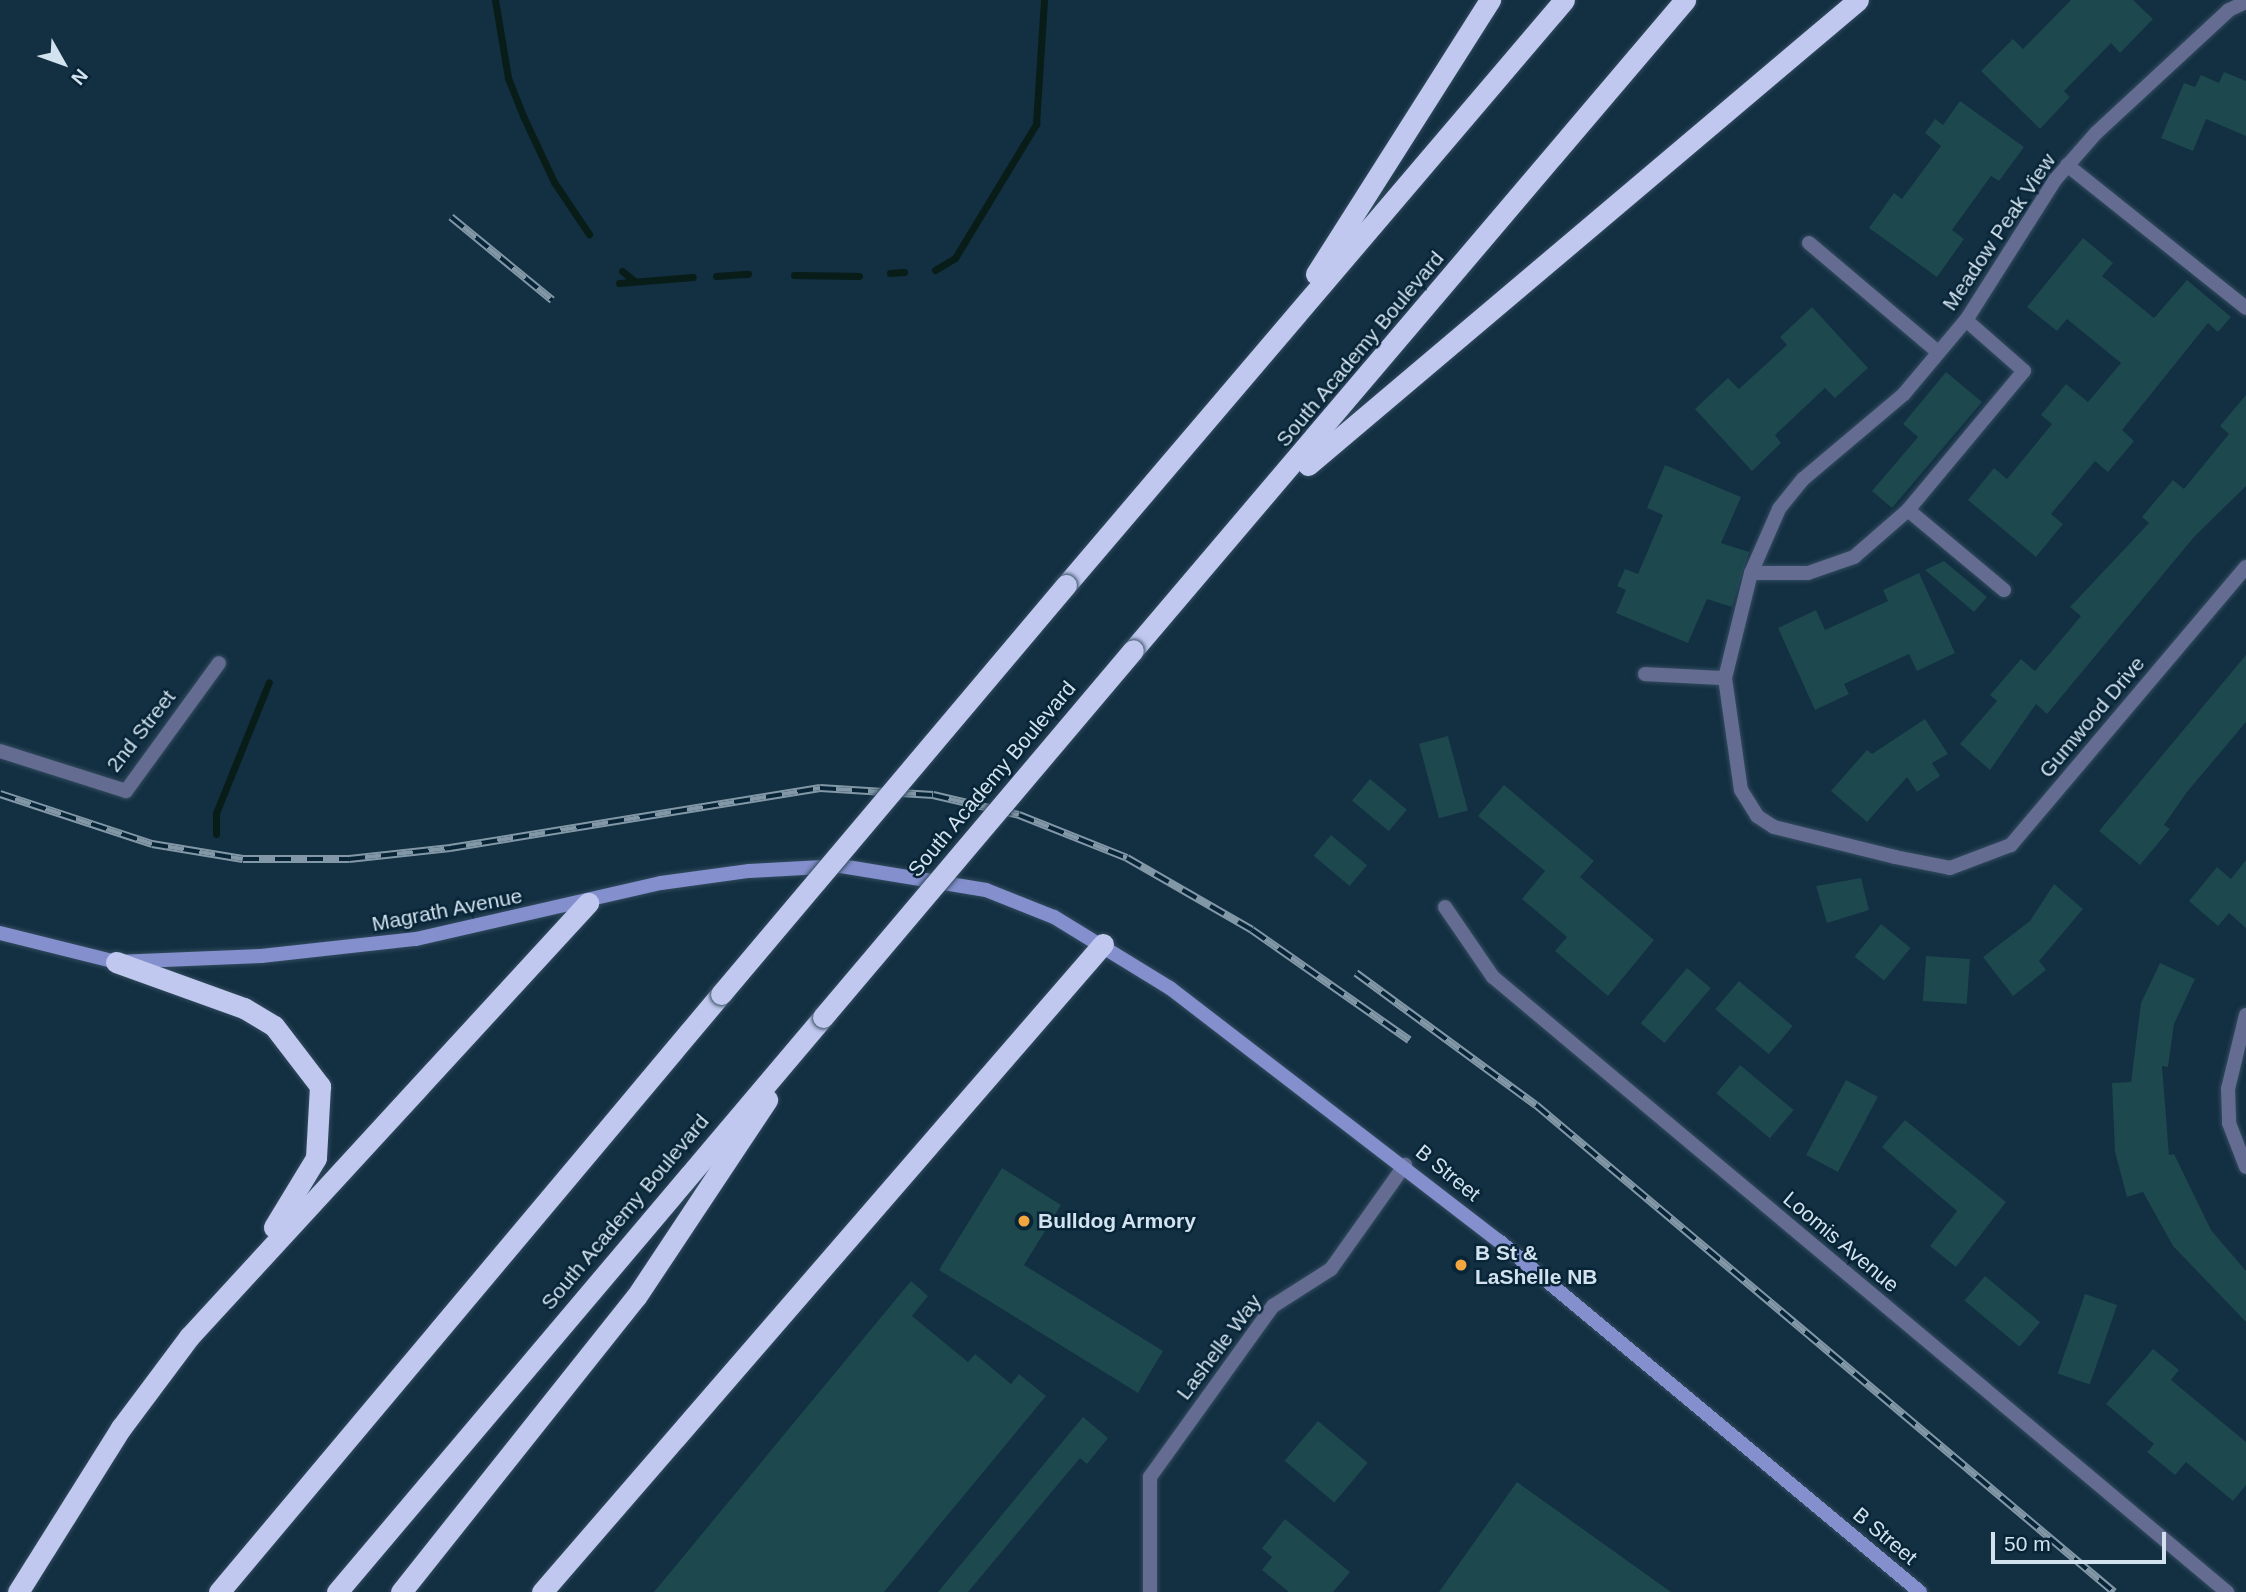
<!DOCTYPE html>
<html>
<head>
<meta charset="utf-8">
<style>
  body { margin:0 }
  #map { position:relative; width:2246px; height:1592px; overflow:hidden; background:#132f42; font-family:Arial,sans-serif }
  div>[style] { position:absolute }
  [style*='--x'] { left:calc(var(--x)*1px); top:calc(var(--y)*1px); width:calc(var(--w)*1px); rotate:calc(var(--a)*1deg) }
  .stream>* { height:7px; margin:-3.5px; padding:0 3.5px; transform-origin:3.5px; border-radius:3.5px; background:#081d18 }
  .building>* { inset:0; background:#1c484e; transform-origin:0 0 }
  .roads { filter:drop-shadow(0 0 2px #324c5e) drop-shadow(0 0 2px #324c5e) }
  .street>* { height:14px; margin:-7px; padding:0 7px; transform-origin:7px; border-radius:7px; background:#656c92 }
  .secondary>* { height:14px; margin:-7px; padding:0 7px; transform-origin:7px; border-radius:7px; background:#848fcd }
  .highway>* { height:21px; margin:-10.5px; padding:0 10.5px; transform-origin:10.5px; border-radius:10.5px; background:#c1c8ef }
  .rail>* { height:8px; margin-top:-4px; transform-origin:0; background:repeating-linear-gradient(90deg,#082538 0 16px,#8398a7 0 32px); box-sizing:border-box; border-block:2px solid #8398a7 }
  .bridges { filter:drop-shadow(0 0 2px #324c5e) drop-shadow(0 0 2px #324c5e) }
  .highway-bridge>* { height:21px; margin:-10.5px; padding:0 10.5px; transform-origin:10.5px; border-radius:10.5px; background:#c1c8ef }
  .dots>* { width:19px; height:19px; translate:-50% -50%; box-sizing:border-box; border:4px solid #082538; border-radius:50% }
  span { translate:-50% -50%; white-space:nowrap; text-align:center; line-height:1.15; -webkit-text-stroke:5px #082538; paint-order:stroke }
  .street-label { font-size:21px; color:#d2e2ee }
  .poi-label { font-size:21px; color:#d2e2ee; font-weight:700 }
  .left { translate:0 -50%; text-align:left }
  .north { position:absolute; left:28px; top:28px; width:70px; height:70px; -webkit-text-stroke:5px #082538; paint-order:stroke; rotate:130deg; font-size:19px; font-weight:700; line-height:28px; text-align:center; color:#d2e2ee }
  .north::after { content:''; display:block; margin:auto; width:24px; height:32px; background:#d2e2ee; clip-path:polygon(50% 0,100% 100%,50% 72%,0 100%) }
  .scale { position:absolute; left:1991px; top:1532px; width:175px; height:32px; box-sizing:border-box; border:4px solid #d2e2ee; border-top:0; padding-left:9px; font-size:21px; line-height:24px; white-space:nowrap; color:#d2e2ee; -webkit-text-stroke:5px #082538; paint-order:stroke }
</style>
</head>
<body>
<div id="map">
  <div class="stream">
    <i style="--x:495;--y:0;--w:79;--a:80.5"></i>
    <i style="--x:508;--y:78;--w:43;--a:68.2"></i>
    <i style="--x:524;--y:118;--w:71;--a:64.9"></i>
    <i style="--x:554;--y:182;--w:63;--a:56.1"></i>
    <i style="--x:935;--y:270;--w:23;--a:-31"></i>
    <i style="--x:955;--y:258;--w:157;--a:-58.8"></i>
    <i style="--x:1036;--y:124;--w:124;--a:-86.3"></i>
    <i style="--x:622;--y:271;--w:14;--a:39"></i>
    <i style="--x:890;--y:273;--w:14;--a:-4"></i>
    <i style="--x:794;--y:275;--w:65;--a:0.9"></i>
    <i style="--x:716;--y:276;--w:32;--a:-4"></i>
    <i style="--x:619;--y:283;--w:74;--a:-4.6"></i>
    <i style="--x:216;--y:834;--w:21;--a:-90"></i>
    <i style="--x:216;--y:813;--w:141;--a:-68"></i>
  </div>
  <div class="building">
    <i style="clip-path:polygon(2071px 0,2133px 0,2153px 19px,2120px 53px,2111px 43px,2064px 91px,2070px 97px,2040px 129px,1981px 71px,2013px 39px,2023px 49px)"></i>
    <i style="clip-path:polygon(2224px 72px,2246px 81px,2246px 136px,2206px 119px,2193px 151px,2161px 138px,2184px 83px,2195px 87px,2201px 75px,2219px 83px)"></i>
    <i style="clip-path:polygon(1960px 101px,2024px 147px,1999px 181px,1991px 176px,1952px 230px,1964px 239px,1937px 277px,1869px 228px,1894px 193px,1902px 199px,1941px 146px,1925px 133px,1935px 119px,1943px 125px)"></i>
    <i style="clip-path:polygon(2083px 238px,2113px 263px,2102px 276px,2154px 318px,2187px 280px,2231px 317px,2218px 332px,2208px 323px,2122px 430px,2134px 441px,2108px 472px,2095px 461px,2051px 514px,2063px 524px,2036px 557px,1968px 500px,1994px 468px,2007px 479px,2052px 424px,2041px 415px,2066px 384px,2088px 402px,2121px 363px,2067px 319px,2057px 331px,2027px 307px)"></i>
    <i style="clip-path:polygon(1812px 307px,1868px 368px,1835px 398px,1825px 388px,1775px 435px,1781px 443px,1752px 471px,1695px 409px,1728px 378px,1739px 389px,1787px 345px,1780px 337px)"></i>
    <i style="clip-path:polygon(1946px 372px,1982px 402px,1892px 508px,1872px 491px,1918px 437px,1903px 424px)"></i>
    <i style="clip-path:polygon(2246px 395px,2246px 486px,2194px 537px,2047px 714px,2036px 704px,1990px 770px,1960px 744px,1997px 701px,1990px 695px,2021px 659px,2035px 671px,2081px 616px,2070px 607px,2149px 523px,2142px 517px,2173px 480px,2184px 489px,2229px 434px,2220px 426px)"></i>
    <i style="clip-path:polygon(1665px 465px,1741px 497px,1721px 543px,1749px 552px,1732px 607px,1707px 599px,1688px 643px,1616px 613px,1626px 590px,1617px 586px,1625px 569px,1638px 574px,1663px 515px,1647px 508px)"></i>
    <i style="clip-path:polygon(1944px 561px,1987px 597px,1974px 612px,1925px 570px)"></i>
    <i style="clip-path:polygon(1919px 573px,1955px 653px,1917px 671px,1909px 654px,1844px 684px,1849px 694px,1815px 710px,1778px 628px,1816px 610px,1825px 630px,1888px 601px,1883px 590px)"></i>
    <i style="clip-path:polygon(2246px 655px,2246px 722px,2187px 792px,2164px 825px,2170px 829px,2140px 865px,2099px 831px)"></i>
    <i style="clip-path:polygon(1925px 719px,1948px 754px,1932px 763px,1940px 776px,1917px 792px,1907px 777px,1867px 822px,1831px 791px,1867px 750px,1872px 754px)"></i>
    <i style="left:1448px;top:736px;width:77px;height:30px;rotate:75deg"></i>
    <i style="left:1370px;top:779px;width:48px;height:28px;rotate:40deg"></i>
    <i style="clip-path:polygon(1504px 785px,1594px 861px,1580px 877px,1654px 940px,1608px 996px,1555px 951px,1567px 937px,1522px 899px,1545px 871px,1478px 816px)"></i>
    <i style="left:1331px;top:835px;width:47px;height:27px;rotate:40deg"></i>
    <i style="clip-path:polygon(2246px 860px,2246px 928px,2229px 913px,2218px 926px,2189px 901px,2217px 867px,2231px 879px)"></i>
    <i style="clip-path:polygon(1861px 878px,1869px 910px,1827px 923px,1816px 886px)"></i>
    <i style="clip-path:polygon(2054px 884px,2083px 909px,2039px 961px,2046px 970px,2013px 996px,1983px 957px,2030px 921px)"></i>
    <i style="left:1881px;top:924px;width:38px;height:42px;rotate:39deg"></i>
    <i style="left:1926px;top:956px;width:44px;height:45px;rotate:4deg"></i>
    <i style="clip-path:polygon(2160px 963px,2195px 979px,2174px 1024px,2168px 1067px,2162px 1066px,2169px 1155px,2174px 1154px,2211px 1230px,2246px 1271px,2246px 1322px,2173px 1246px,2143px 1192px,2127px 1197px,2115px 1152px,2112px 1083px,2131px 1082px,2141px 1003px)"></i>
    <i style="left:1687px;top:968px;width:31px;height:72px;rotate:40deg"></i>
    <i style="left:1739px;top:981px;width:70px;height:37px;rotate:40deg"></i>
    <i style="left:1740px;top:1065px;width:70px;height:37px;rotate:40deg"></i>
    <i style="left:1846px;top:1080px;width:36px;height:85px;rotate:28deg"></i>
    <i style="clip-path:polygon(1905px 1120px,2006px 1202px,1956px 1267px,1930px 1246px,1957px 1211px,1882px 1147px)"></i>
    <i style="clip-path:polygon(1002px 1168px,1061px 1205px,1024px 1265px,1163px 1351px,1138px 1393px,939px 1270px)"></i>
    <i style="left:1985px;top:1276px;width:72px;height:32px;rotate:40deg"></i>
    <i style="clip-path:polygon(911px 1281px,928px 1296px,912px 1316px,968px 1362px,975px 1354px,1011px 1384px,1019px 1374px,1046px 1396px,884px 1592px,654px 1592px)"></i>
    <i style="left:2085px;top:1294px;width:34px;height:84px;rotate:19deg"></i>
    <i style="clip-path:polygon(2153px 1349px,2179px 1370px,2171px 1380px,2246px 1442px,2246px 1485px,2233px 1501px,2186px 1462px,2175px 1475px,2147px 1452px,2154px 1444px,2106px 1404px)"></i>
    <i style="clip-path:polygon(1083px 1417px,1108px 1438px,1087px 1464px,1080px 1458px,968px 1592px,938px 1592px)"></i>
    <i style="left:1318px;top:1421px;width:65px;height:52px;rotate:40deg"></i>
    <i style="clip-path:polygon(1517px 1482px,1671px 1592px,1439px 1592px)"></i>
    <i style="clip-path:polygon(1285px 1519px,1350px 1572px,1333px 1592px,1289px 1592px,1262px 1570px,1272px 1557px,1262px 1548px)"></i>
  </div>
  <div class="roads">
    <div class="street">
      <i style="--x:2246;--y:2;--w:19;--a:155"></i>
      <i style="--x:2229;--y:10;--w:181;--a:137.2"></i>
      <i style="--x:2096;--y:133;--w:62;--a:131.1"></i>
      <i style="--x:2055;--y:180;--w:166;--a:122.4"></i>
      <i style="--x:1966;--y:320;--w:97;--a:130"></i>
      <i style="--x:1904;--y:394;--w:132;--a:139.9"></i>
      <i style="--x:1803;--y:479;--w:38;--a:129"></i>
      <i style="--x:1779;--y:509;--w:70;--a:113.6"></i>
      <i style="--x:1751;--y:573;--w:108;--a:103.9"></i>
      <i style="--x:1725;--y:678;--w:113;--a:81.9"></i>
      <i style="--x:1741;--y:790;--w:31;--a:58"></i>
      <i style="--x:1757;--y:816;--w:20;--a:33"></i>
      <i style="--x:1774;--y:827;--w:125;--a:13.9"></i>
      <i style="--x:1895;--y:857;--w:56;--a:11.3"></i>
      <i style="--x:1950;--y:868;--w:65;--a:-20.7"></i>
      <i style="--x:2011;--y:845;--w:364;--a:-49.8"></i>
      <i style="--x:2067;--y:165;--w:229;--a:38.6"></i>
      <i style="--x:1809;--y:243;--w:169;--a:40.2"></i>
      <i style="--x:1908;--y:510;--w:125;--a:39.8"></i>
      <i style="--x:1751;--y:573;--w:57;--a:0"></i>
      <i style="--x:1808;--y:573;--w:49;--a:-19.2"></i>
      <i style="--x:1854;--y:557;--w:72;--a:-41"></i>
      <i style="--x:1908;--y:510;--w:181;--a:-50.2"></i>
      <i style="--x:2024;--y:371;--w:77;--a:-138.7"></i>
      <i style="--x:1645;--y:674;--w:80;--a:2.9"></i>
      <i style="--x:0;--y:751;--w:132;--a:17.6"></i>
      <i style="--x:126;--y:791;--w:158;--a:-54"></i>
      <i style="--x:1445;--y:907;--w:85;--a:55.6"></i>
      <i style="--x:1493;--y:977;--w:958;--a:39.96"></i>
      <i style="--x:2246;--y:1015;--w:76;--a:103.7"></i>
      <i style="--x:2228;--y:1089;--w:34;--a:88"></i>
      <i style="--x:2229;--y:1123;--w:47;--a:68.9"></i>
      <i style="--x:1150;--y:1592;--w:115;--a:-90"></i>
      <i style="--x:1150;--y:1477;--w:211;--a:-54.3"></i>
      <i style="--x:1273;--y:1306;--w:69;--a:-32.5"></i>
      <i style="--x:1331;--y:1269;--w:128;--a:-54.6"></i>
    </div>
    <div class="secondary">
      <i style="--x:0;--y:933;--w:120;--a:14"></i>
      <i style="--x:116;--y:962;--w:145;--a:-2.4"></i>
      <i style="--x:261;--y:956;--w:156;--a:-6.3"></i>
      <i style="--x:416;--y:939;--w:251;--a:-12.9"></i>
      <i style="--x:661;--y:883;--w:89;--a:-7.8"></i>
      <i style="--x:749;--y:871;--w:92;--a:-3.1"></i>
      <i style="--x:841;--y:866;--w:147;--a:9.4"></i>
      <i style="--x:986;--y:890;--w:73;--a:21.7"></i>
      <i style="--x:1054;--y:917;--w:136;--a:31.5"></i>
      <i style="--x:1170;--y:988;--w:415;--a:37.6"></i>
      <i style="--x:1499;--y:1241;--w:548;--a:39.82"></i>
    </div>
    <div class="highway">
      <i style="--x:1316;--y:274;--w:325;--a:-57.6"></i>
      <i style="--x:1308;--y:465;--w:720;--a:-40.21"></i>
      <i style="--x:1066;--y:585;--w:768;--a:-49.59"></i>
      <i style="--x:1133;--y:650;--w:853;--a:-49.66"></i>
      <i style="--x:116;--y:962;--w:136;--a:19.8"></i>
      <i style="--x:244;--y:1008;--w:35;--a:31"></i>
      <i style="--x:274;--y:1026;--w:76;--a:52.5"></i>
      <i style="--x:320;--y:1086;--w:72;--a:93.2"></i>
      <i style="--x:316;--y:1158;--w:81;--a:121.3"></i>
      <i style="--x:18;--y:1592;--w:194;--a:-57.9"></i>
      <i style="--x:121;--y:1428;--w:114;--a:-53.2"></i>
      <i style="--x:189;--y:1337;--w:590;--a:-47.41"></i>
      <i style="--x:219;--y:1592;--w:781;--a:-49.99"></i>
      <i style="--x:337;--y:1592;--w:753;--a:-49.79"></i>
      <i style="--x:401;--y:1592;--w:377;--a:-51.5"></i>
      <i style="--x:636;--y:1297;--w:237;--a:-56.4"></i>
      <i style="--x:542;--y:1592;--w:857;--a:-49.12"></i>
    </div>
  </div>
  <div class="rail">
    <i style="--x:451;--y:217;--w:131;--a:39.4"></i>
    <i style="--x:0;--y:794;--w:160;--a:18.2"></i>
    <i style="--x:152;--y:844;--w:92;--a:9.4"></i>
    <i style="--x:243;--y:859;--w:106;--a:0"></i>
    <i style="--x:349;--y:859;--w:102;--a:-6.2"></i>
    <i style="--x:450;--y:848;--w:375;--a:-9.2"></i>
    <i style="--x:820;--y:788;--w:113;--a:3.5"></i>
    <i style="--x:933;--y:795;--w:88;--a:13.1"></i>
    <i style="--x:1019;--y:815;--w:116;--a:21.7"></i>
    <i style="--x:1127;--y:858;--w:144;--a:29.9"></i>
    <i style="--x:1252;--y:930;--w:192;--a:35"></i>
    <i style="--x:1356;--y:973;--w:223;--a:36.3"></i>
    <i style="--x:1536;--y:1105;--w:756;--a:40.12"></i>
  </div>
  <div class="bridges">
    <div class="highway-bridge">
      <i style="--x:721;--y:994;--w:535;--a:-49.85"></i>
      <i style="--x:823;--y:1017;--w:480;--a:-49.8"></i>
    </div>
  </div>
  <div class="dots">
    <i style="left:1024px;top:1221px;background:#f1a63f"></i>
    <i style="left:1461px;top:1265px;background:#f1a63f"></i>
  </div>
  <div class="street-label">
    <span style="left:1999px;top:232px;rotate:-56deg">Meadow Peak View</span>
    <span style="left:1360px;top:349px;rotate:-50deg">South Academy Boulevard</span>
    <span style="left:2092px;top:717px;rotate:-50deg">Gumwood Drive</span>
    <span style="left:141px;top:731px;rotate:-52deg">2nd Street</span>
    <span style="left:992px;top:779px;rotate:-50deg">South Academy Boulevard</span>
    <span style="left:447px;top:910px;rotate:-11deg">Magrath Avenue</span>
    <span style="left:1448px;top:1173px;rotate:39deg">B Street</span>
    <span style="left:625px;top:1212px;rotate:-50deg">South Academy Boulevard</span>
    <span style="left:1841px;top:1242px;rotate:40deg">Loomis Avenue</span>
    <span style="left:1219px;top:1347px;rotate:-53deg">Lashelle Way</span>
    <span style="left:1885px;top:1536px;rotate:40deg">B Street</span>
  </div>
  <div class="poi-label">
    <span class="left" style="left:1038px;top:1221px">Bulldog Armory</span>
    <span class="left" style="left:1475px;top:1265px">B St &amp;<br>LaShelle NB</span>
  </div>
  <div class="north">N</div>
  <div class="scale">50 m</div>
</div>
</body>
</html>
